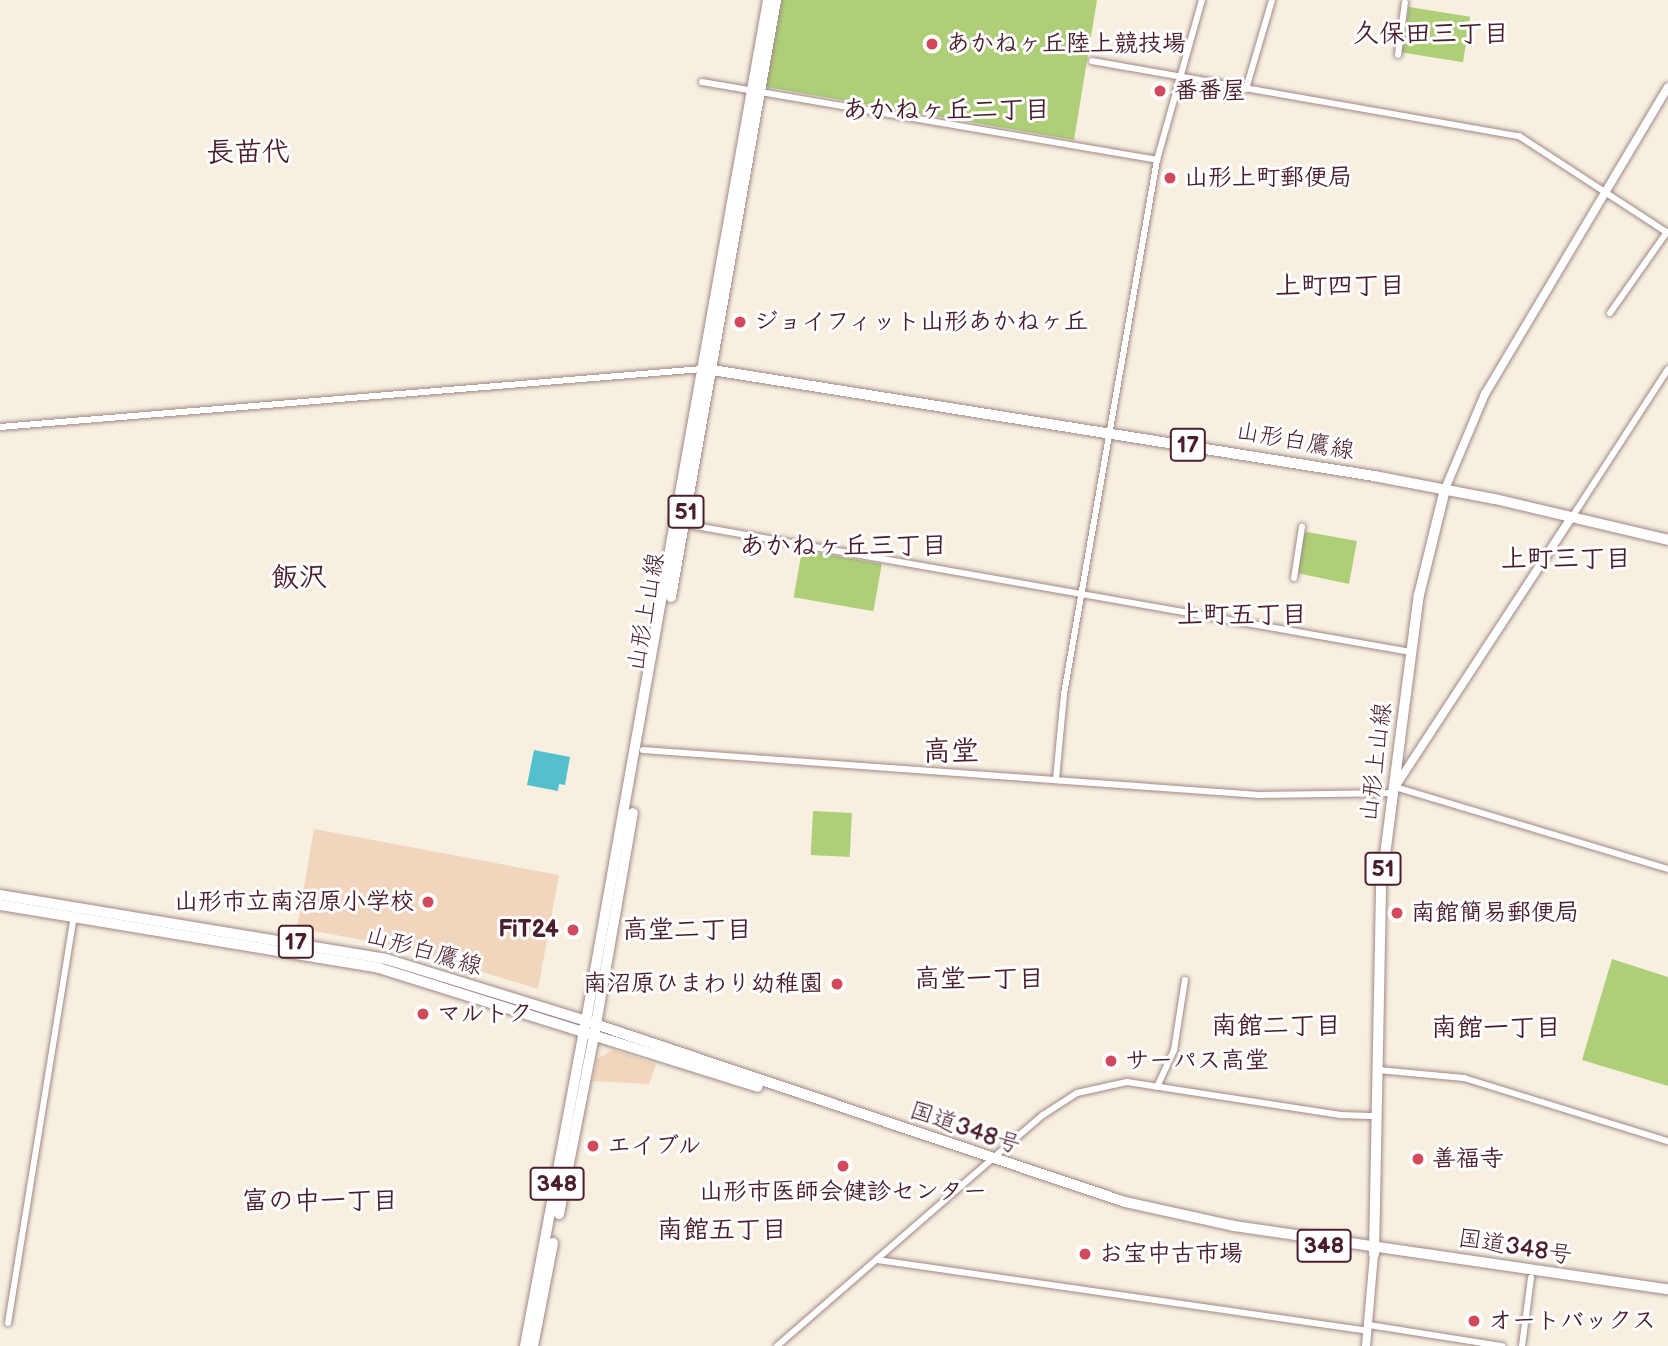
<!DOCTYPE html>
<html>
<head>
<meta charset="utf-8">
<style>
  body { margin:0 }
  #map { position:relative; width:1668px; height:1346px; overflow:hidden; background:#f7f0e1; font-family:"Balsamiq Sans","Klee One",sans-serif }
  div>[style] { position:absolute }
  [style*='--x'] { left:calc(var(--x)*1px); top:calc(var(--y)*1px); width:calc(var(--w)*1px); rotate:calc(var(--a)*1deg) }
  .built>* { inset:0; background:#f2d5bd }
  .green>* { inset:0; background:#aecf77; transform-origin:0 0 }
  .water>* { inset:0; background:#53c0cb }
  .roads { filter:drop-shadow(0 0 2px #a08886) drop-shadow(0 0 2px #a08886) }
  .minor>* { height:6px; margin:-3px; padding:0 3px; transform-origin:3px; border-radius:3px; background:#fff }
  .tertiary>* { height:8px; margin:-4px; padding:0 4px; transform-origin:4px; border-radius:4px; background:#fff }
  .primary>* { height:10px; margin:-5px; padding:0 5px; transform-origin:5px; border-radius:5px; background:#fff }
  .trunk>* { height:10px; margin:-5px; padding:0 5px; transform-origin:5px; border-radius:5px; background:#fff }
  .dots>* { width:19px; height:19px; translate:-50% -50%; box-sizing:border-box; border:4px solid #fff; border-radius:50% }
  span { translate:-50% -50%; white-space:nowrap; text-align:center; line-height:1.15; -webkit-text-stroke:6px #fff; paint-order:stroke }
  .shield-label span { padding:2px 5px; background:#fff; border:2px solid; border-radius:5px; -webkit-text-stroke-width:0 }
  .shield-label { font-size:23px; color:#4a1f2b; font-weight:700 }
  .poi-label { font-size:24px; color:#4a1f2b; font-weight:700 }
  .left { translate:0 -50%; text-align:left }
  .right { translate:-100% -50%; text-align:right }
  .street-label { font-size:24px; color:#4a1f2b }
  .neighbourhood-label { font-size:26px; color:#4a1f2b; font-weight:700 }
  .quarter-label { font-size:28px; color:#4a1f2b; font-weight:700 }
</style>
</head>
<body>
<div id="map">
  <div class="built">
    <i style="clip-path:polygon(314px 829px,559px 875px,538px 989px,401px 947px,297px 928px)"></i>
    <i style="clip-path:polygon(613px 1050px,656px 1064px,649px 1084px,593px 1081px,597px 1059px)"></i>
  </div>
  <div class="green">
    <i style="clip-path:polygon(781px 0,1097px 0,1074px 140px,766px 87px)"></i>
    <i style="left:1409px;top:7px;width:62px;height:46px;rotate:9deg"></i>
    <i style="clip-path:polygon(1307px 532px,1357px 541px,1349px 584px,1297px 573px,1303px 534px)"></i>
    <i style="left:802px;top:550px;width:81px;height:48px;rotate:10deg"></i>
    <i style="left:813px;top:811px;width:39px;height:44px;rotate:3deg"></i>
    <i style="clip-path:polygon(1612px 959px,1668px 977px,1668px 1086px,1582px 1060px)"></i>
  </div>
  <div class="water">
    <i style="clip-path:polygon(534px 750px,570px 757px,565px 785px,559px 784px,558px 791px,527px 785px)"></i>
  </div>
  <div class="roads">
    <div class="minor">
      <i style="--x:1398;--y:55;--w:53;--a:-82.5"></i>
      <i style="--x:1092;--y:61;--w:434;--a:10"></i>
      <i style="--x:1519;--y:136;--w:178;--a:33.1"></i>
      <i style="--x:702;--y:82;--w:462;--a:9.7"></i>
      <i style="--x:1246;--y:89;--w:93;--a:-73.7"></i>
      <i style="--x:1610;--y:313;--w:99;--a:-54.9"></i>
      <i style="--x:0;--y:427;--w:705;--a:-4.72"></i>
      <i style="--x:1572;--y:517;--w:176;--a:-57"></i>
      <i style="--x:684;--y:524;--w:738;--a:9.99"></i>
      <i style="--x:1294;--y:578;--w:52;--a:-81.1"></i>
      <i style="--x:643;--y:750;--w:618;--a:4.18"></i>
      <i style="--x:1259;--y:795;--w:135;--a:-0.8"></i>
      <i style="--x:1056;--y:779;--w:85;--a:-84.6"></i>
      <i style="--x:1064;--y:694;--w:542;--a:-80.12"></i>
      <i style="--x:1157;--y:160;--w:166;--a:-74.3"></i>
      <i style="--x:1395;--y:787;--w:285;--a:16.7"></i>
      <i style="--x:1378;--y:1070;--w:86;--a:5.3"></i>
      <i style="--x:1464;--y:1078;--w:214;--a:17.2"></i>
      <i style="--x:1157;--y:1087;--w:41;--a:-65.3"></i>
      <i style="--x:1174;--y:1050;--w:71;--a:-81.1"></i>
      <i style="--x:877;--y:1260;--w:496;--a:8.2"></i>
      <i style="--x:8;--y:1323;--w:414;--a:-80.8"></i>
      <i style="--x:1369;--y:1325;--w:135;--a:9"></i>
      <i style="--x:777;--y:1346;--w:352;--a:-41"></i>
      <i style="--x:1043;--y:1115;--w:40;--a:-32.9"></i>
      <i style="--x:1077;--y:1093;--w:51;--a:-12.4"></i>
      <i style="--x:1127;--y:1082;--w:216;--a:8.8"></i>
      <i style="--x:1340;--y:1115;--w:37;--a:2"></i>
      <i style="--x:1522;--y:1346;--w:69;--a:-82.5"></i>
    </div>
    <div class="tertiary">
      <i style="--x:1445;--y:489;--w:103;--a:-67.2"></i>
      <i style="--x:1485;--y:394;--w:357;--a:-59.2"></i>
      <i style="--x:1395;--y:787;--w:321;--a:-56.8"></i>
      <i style="--x:1366;--y:1346;--w:92;--a:-85"></i>
    </div>
    <div class="primary">
      <i style="--x:706;--y:369;--w:677;--a:9.1"></i>
      <i style="--x:1374;--y:476;--w:123;--a:10.8"></i>
      <i style="--x:1495;--y:499;--w:178;--a:13.3"></i>
      <i style="--x:671;--y:597;--w:606;--a:-80.02"></i>
      <i style="--x:0;--y:895;--w:391;--a:9.4"></i>
      <i style="--x:386;--y:959;--w:209;--a:17.2"></i>
      <i style="--x:586;--y:1021;--w:1037;--a:-79.89"></i>
      <i style="--x:0;--y:905;--w:384;--a:9.4"></i>
      <i style="--x:379;--y:968;--w:214;--a:17.4"></i>
      <i style="--x:596;--y:1024;--w:214;--a:-80.1"></i>
      <i style="--x:1374;--y:1254;--w:368;--a:-88.9"></i>
      <i style="--x:1381;--y:886;--w:293;--a:-82.6"></i>
      <i style="--x:1419;--y:595;--w:109;--a:-76.2"></i>
    </div>
    <div class="trunk">
      <i style="--x:583;--y:1032;--w:183;--a:17.4"></i>
      <i style="--x:559;--y:1214;--w:187;--a:-78.9"></i>
      <i style="--x:525;--y:1346;--w:331;--a:-79.4"></i>
      <i style="--x:586;--y:1021;--w:569;--a:18.56"></i>
      <i style="--x:1125;--y:1202;--w:112;--a:12.4"></i>
      <i style="--x:1234;--y:1226;--w:439;--a:8.3"></i>
      <i style="--x:533;--y:1346;--w:105;--a:-79"></i>
    </div>
  </div>
  <div class="dots">
    <i style="left:932px;top:44px;background:#d1495b"></i>
    <i style="left:1160px;top:91px;background:#d1495b"></i>
    <i style="left:1170px;top:178px;background:#d1495b"></i>
    <i style="left:740px;top:322px;background:#d1495b"></i>
    <i style="left:428px;top:902px;background:#d1495b"></i>
    <i style="left:1397px;top:913px;background:#d1495b"></i>
    <i style="left:573px;top:930px;background:#d1495b"></i>
    <i style="left:837px;top:984px;background:#d1495b"></i>
    <i style="left:423px;top:1014px;background:#d1495b"></i>
    <i style="left:1111px;top:1061px;background:#d1495b"></i>
    <i style="left:593px;top:1146px;background:#d1495b"></i>
    <i style="left:1418px;top:1159px;background:#d1495b"></i>
    <i style="left:843px;top:1166px;background:#d1495b"></i>
    <i style="left:1085px;top:1254px;background:#d1495b"></i>
    <i style="left:1474px;top:1321px;background:#d1495b"></i>
  </div>
  <div class="shield-label">
    <span style="left:1188px;top:445px">17</span>
    <span style="left:686px;top:512px">51</span>
    <span style="left:1383px;top:869px">51</span>
    <span style="left:296px;top:942px">17</span>
    <span style="left:557px;top:1184px">348</span>
    <span style="left:1324px;top:1246px">348</span>
  </div>
  <div class="poi-label">
    <span class="left" style="left:946px;top:44px">あかねヶ丘陸上競技場</span>
    <span class="left" style="left:1174px;top:91px">番番屋</span>
    <span class="left" style="left:1184px;top:178px">山形上町郵便局</span>
    <span class="left" style="left:754px;top:322px">ジョイフィット山形あかねヶ丘</span>
    <span class="right" style="left:414px;top:902px">山形市立南沼原小学校</span>
    <span class="left" style="left:1411px;top:913px">南館簡易郵便局</span>
    <span class="right" style="left:559px;top:930px">FiT24</span>
    <span class="right" style="left:823px;top:984px">南沼原ひまわり幼稚園</span>
    <span class="left" style="left:437px;top:1014px">マルトク</span>
    <span class="left" style="left:1125px;top:1061px">サーパス高堂</span>
    <span class="left" style="left:607px;top:1146px">エイブル</span>
    <span class="left" style="left:1432px;top:1159px">善福寺</span>
    <span style="left:843px;top:1192px">山形市医師会健診センター</span>
    <span class="left" style="left:1099px;top:1254px">お宝中古市場</span>
    <span class="left" style="left:1488px;top:1321px">オートバックス</span>
  </div>
  <div class="street-label">
    <span style="left:1295px;top:441px;rotate:10deg">山形白鷹線</span>
    <span style="left:646px;top:612px;rotate:-80deg">山形上山線</span>
    <span style="left:1376px;top:762px;rotate:-83deg">山形上山線</span>
    <span style="left:424px;top:951px;rotate:16deg">山形白鷹線</span>
    <span style="left:965px;top:1128px;rotate:19deg">国道348号</span>
    <span style="left:1515px;top:1247px;rotate:9deg">国道348号</span>
  </div>
  <div class="neighbourhood-label">
    <span style="left:1431px;top:35px">久保田三丁目</span>
    <span style="left:946px;top:111px">あかねヶ丘二丁目</span>
    <span style="left:1340px;top:287px">上町四丁目</span>
    <span style="left:843px;top:547px">あかねヶ丘三丁目</span>
    <span style="left:1566px;top:560px">上町三丁目</span>
    <span style="left:1242px;top:616px">上町五丁目</span>
    <span style="left:687px;top:931px">高堂二丁目</span>
    <span style="left:979px;top:980px">高堂一丁目</span>
    <span style="left:1276px;top:1027px">南館二丁目</span>
    <span style="left:1496px;top:1029px">南館一丁目</span>
    <span style="left:320px;top:1202px">富の中一丁目</span>
    <span style="left:722px;top:1231px">南館五丁目</span>
  </div>
  <div class="quarter-label">
    <span style="left:248px;top:153px">長苗代</span>
    <span style="left:299px;top:578px">飯沢</span>
    <span style="left:951px;top:752px">高堂</span>
  </div>
</div>
</body>
</html>
